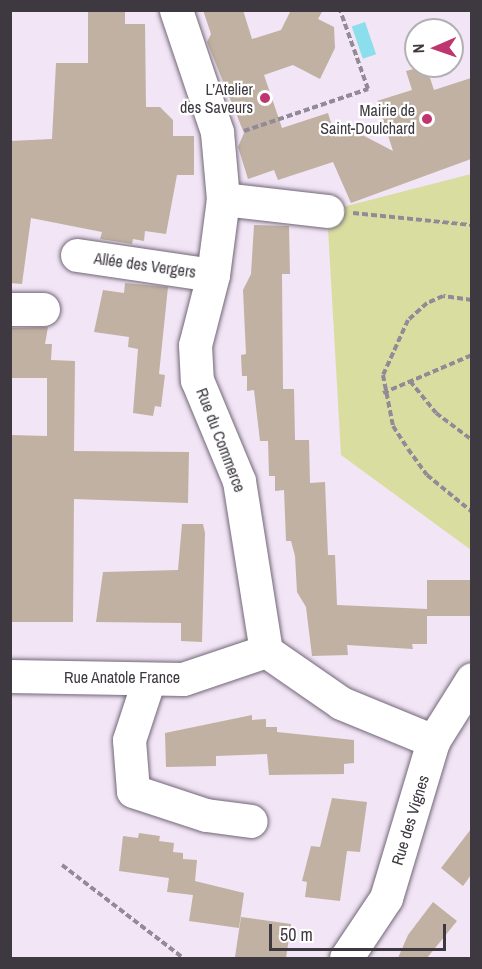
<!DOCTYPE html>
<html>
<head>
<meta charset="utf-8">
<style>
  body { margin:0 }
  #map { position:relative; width:482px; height:969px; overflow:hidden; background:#f1e5f6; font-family:"Archivo Narrow",sans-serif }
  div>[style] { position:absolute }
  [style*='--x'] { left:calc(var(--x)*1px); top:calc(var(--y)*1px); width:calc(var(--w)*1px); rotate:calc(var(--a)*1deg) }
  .green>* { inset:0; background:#d9dea0 }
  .water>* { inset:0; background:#8bdeeb; transform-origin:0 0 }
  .building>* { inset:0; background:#c1b1a2; transform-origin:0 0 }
  .path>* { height:4px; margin-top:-2px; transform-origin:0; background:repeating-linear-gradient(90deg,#928a96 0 6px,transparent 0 9px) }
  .roads { filter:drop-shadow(0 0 2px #726776) drop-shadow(0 0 2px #726776) }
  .minor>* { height:33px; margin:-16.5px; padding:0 16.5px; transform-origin:16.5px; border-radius:16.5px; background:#fff }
  .dots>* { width:16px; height:16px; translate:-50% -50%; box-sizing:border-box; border:3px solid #fff; border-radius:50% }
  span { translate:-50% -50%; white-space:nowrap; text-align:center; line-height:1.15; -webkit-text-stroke:4.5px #fff; paint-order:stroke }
  .poi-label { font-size:16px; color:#3e3940 }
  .right { translate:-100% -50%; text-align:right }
  .street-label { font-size:16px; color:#3e3940 }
  .frame { position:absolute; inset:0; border:12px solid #3e3940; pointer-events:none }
  .north { position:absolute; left:404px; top:18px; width:60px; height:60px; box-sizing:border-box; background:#fff; border:2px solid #b2b0b3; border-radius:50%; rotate:268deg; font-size:16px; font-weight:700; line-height:24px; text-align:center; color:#3e3940 }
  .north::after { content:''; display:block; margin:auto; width:21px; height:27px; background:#bf356f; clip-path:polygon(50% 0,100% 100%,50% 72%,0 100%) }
  .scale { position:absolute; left:269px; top:924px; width:177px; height:27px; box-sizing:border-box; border:3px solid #3e3940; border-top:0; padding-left:8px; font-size:18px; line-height:21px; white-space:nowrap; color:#3e3940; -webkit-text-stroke:4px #fff; paint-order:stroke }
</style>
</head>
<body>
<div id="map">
  <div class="green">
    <i style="clip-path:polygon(471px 174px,471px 550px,341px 455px,327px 211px)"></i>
  </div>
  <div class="water">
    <i style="left:365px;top:22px;width:34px;height:14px;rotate:71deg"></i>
  </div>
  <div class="building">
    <i style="clip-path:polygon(88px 10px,125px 10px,125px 24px,145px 24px,146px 107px,160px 107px,173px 120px,173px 136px,194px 136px,194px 175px,177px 175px,166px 234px,145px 231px,144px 241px,133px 239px,132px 244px,100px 239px,102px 232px,31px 218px,22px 284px,10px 283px,10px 141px,52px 139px,56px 63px,88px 63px)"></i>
    <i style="clip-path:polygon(203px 10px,243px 10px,252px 39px,281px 30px,291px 10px,323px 10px,318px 19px,334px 27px,335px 48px,320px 79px,293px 65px,264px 75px,282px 128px,328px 113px,334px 133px,349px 128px,393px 151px,377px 101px,412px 90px,406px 71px,426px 66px,434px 90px,471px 78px,471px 159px,351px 203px,333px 162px,278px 180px,274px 170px,248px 179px,238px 147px,244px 133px,207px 42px,211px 34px)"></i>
    <i style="clip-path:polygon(254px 225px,289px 226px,290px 274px,282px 274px,283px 389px,294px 389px,295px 440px,309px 440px,310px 483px,325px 482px,328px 555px,335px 555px,337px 605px,427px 609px,427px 644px,412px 644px,413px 649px,347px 645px,348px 655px,312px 656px,306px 607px,297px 592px,295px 556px,291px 541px,286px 541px,284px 490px,275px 491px,275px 476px,269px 476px,268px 441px,260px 441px,254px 390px,247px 391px,247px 376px,242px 376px,241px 355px,246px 354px,243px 290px,251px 274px)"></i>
    <i style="clip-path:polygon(125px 283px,168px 287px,159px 374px,165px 375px,161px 407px,155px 406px,153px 416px,133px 413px,138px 349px,128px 347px,129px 337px,94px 332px,103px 290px,124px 293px)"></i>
    <i style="clip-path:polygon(48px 327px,45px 344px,52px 344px,51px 360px,75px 361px,74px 451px,189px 452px,188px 503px,74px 499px,73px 622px,10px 622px,10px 435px,47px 436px,47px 378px,10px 378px,10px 328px)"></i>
    <i style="clip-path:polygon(182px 524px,203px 524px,205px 533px,202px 642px,181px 641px,181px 623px,96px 622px,103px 572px,178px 570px)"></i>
    <i style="left:471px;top:580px;width:36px;height:44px;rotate:90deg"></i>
    <i style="clip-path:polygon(252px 715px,252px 720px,266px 719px,266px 727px,277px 727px,277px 732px,354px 740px,354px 763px,344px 764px,344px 774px,269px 775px,267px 754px,216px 756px,216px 766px,166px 767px,165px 733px)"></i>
    <i style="clip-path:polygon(332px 798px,367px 802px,360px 852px,347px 851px,340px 901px,305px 897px,307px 882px,302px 881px,311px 846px,320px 847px)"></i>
    <i style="clip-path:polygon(471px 829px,471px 875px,463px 886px,441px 868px)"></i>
    <i style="clip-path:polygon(139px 833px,160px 836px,159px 841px,174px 843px,173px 852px,183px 853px,183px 859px,197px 860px,195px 881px,244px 893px,239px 928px,189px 921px,193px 895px,167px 892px,169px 878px,119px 871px,123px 836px,138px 838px)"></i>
    <i style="clip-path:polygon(433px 902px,457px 921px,427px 958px,398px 958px,408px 935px)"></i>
    <i style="clip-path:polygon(241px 917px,291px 924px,286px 958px,235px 957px)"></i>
  </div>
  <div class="path">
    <i style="--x:244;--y:131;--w:131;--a:-18.7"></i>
    <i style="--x:368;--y:89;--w:84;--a:-109.5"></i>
    <i style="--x:353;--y:213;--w:120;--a:5.8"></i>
    <i style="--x:472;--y:300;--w:29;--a:-172"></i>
    <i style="--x:443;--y:296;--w:17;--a:156"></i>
    <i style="--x:427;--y:303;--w:25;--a:138"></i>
    <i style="--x:408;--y:320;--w:60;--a:114.4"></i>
    <i style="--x:383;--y:375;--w:52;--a:78.9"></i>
    <i style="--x:393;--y:426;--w:27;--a:57"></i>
    <i style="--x:408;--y:449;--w:32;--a:54"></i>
    <i style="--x:427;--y:475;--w:58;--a:39.4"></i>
    <i style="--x:410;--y:381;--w:41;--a:50.9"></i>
    <i style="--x:436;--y:413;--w:45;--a:36.9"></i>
    <i style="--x:383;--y:393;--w:97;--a:-23.1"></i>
    <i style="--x:62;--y:865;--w:153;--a:37.5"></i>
  </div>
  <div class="roads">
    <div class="minor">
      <i style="--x:176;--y:10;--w:129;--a:71.4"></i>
      <i style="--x:217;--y:132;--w:67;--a:84.9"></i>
      <i style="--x:223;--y:199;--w:77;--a:97.5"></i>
      <i style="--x:213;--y:275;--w:72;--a:104.4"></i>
      <i style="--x:195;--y:345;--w:35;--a:87"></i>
      <i style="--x:197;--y:380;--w:109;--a:67.4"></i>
      <i style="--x:239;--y:481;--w:172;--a:81"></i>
      <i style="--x:266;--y:651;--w:91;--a:34.7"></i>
      <i style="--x:341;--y:703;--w:100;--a:22.4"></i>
      <i style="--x:223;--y:199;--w:105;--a:6.6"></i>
      <i style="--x:77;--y:255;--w:137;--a:8.4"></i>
      <i style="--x:10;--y:309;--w:33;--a:0"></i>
      <i style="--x:10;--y:676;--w:173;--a:1"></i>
      <i style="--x:183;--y:679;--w:88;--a:-18.6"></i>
      <i style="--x:149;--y:679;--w:64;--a:108.2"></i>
      <i style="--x:129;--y:740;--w:51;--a:85.5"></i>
      <i style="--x:133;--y:791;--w:77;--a:18.2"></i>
      <i style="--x:206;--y:815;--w:45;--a:7.6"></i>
      <i style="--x:346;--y:958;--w:72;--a:-56.3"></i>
      <i style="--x:386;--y:898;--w:164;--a:-73.3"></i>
      <i style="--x:433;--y:741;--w:73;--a:-57.8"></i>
    </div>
  </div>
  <div class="dots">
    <i style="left:265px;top:98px;background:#bf356f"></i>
    <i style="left:427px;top:119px;background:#bf356f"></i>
  </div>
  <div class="poi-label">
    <span class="right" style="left:253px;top:98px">L’Atelier<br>des Saveurs</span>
    <span class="right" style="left:415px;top:119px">Mairie de<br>Saint-Doulchard</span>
  </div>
  <div class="street-label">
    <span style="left:145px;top:265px;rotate:8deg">Allée des Vergers</span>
    <span style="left:221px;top:440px;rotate:69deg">Rue du Commerce</span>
    <span style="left:122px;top:677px">Rue Anatole France</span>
    <span style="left:410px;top:820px;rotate:-73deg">Rue des Vignes</span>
  </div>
  <div class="frame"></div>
  <div class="north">N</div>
  <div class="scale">50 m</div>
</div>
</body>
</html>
